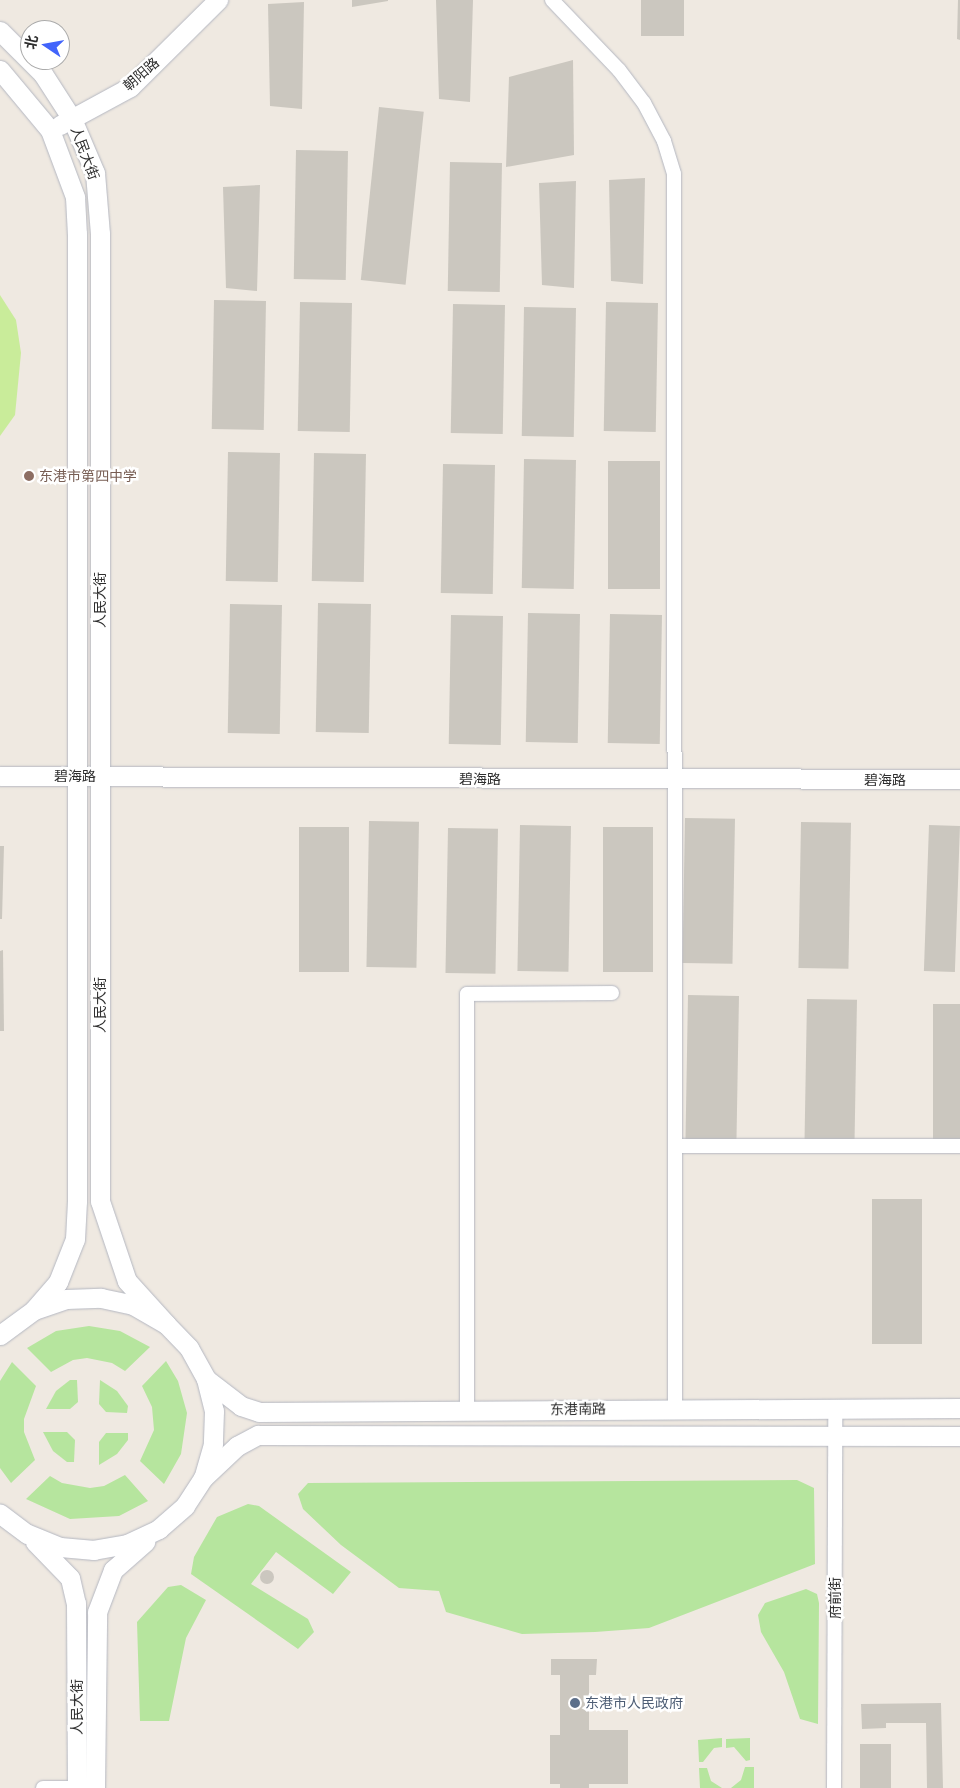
<!DOCTYPE html>
<html>
<head>
<meta charset="utf-8">
<style>
  body { margin:0 }
  #map { position:relative; width:960px; height:1788px; overflow:hidden; background:#efe9e1; font-family:Manrope,"Noto Sans SC",sans-serif }
  div>[style] { position:absolute }
  [style*='--x'] { left:calc(var(--x)*1px); top:calc(var(--y)*1px); width:calc(var(--w)*1px); rotate:calc(var(--a)*1deg) }
  .green>* { inset:0; background:#b6e59e }
  .pitch>* { inset:0; background:#c9ec9a }
  .building>* { inset:0; background:#cbc7bf; transform-origin:0 0 }
  .round { border-radius:50% }
  .roads { filter:drop-shadow(0 0 1px #b4b7c1) drop-shadow(0 0 1px #b4b7c1) }
  .street>* { height:14px; margin:-7px; padding:0 7px; transform-origin:7px; border-radius:7px; background:#fff }
  .secondary>* { height:19px; margin:-9.5px; padding:0 9.5px; transform-origin:9.5px; border-radius:9.5px; background:#fff }
  .dots>* { width:14px; height:14px; translate:-50% -50%; box-sizing:border-box; border:2px solid #fff; border-radius:50% }
  span { translate:-50% -50%; white-space:nowrap; text-align:center; line-height:1.15; -webkit-text-stroke:5px #fff; paint-order:stroke }
  .street-label { font-size:14px; color:#2e2e2e }
  .education-label { font-size:14px; color:#785e54 }
  .left { translate:0 -50%; text-align:left }
  .service-label { font-size:14px; color:#4e5e75 }
  .north { position:absolute; left:20px; top:20px; width:50px; height:50px; box-sizing:border-box; background:#fff; border:1px solid #ababab; border-radius:50%; rotate:282deg; font-size:14px; font-weight:700; line-height:20px; text-align:center; color:#2e2e2e }
  .north::after { content:''; display:block; margin:auto; width:18px; height:22px; background:#4264fb; clip-path:polygon(50% 0,100% 100%,50% 72%,0 100%) }
</style>
</head>
<body>
<div id="map">
  <div class="green">
    <i style="clip-path:polygon(89px 1326px,120px 1331px,150px 1347px,125px 1371px,112px 1363px,87px 1358px,73px 1360px,51px 1372px,27px 1348px,56px 1331px)"></i>
    <i style="clip-path:polygon(166px 1361px,178px 1381px,187px 1413px,181px 1454px,164px 1484px,140px 1461px,154px 1430px,152px 1407px,142px 1386px)"></i>
    <i style="clip-path:polygon(12px 1362px,36px 1386px,24px 1419px,24px 1432px,35px 1460px,11px 1483px,0 1468px,0 1381px)"></i>
    <i style="clip-path:polygon(70px 1380px,77px 1380px,78px 1402px,70px 1409px,46px 1409px,56px 1391px)"></i>
    <i style="clip-path:polygon(100px 1380px,117px 1391px,128px 1406px,127px 1413px,106px 1412px,99px 1404px)"></i>
    <i style="clip-path:polygon(43px 1432px,67px 1432px,75px 1440px,74px 1462px,67px 1462px,53px 1451px)"></i>
    <i style="clip-path:polygon(106px 1433px,128px 1433px,128px 1440px,117px 1454px,99px 1465px,99px 1442px)"></i>
    <i style="clip-path:polygon(125px 1475px,148px 1501px,119px 1516px,70px 1519px,26px 1499px,50px 1476px,62px 1483px,90px 1488px,104px 1486px)"></i>
    <i style="clip-path:polygon(797px 1480px,814px 1488px,815px 1564px,649px 1628px,595px 1632px,522px 1634px,446px 1612px,439px 1591px,399px 1588px,341px 1545px,303px 1509px,298px 1494px,308px 1483px)"></i>
    <i style="clip-path:polygon(248px 1504px,259px 1506px,351px 1572px,333px 1594px,276px 1552px,251px 1584px,308px 1619px,314px 1632px,298px 1649px,191px 1574px,194px 1557px,217px 1517px)"></i>
    <i style="clip-path:polygon(181px 1585px,206px 1600px,186px 1638px,169px 1721px,140px 1721px,137px 1622px,168px 1587px)"></i>
    <i style="clip-path:polygon(806px 1589px,817px 1594px,819px 1603px,818px 1724px,800px 1719px,784px 1672px,761px 1632px,758px 1615px,765px 1603px)"></i>
    <i style="clip-path:polygon(722px 1738px,722px 1747px,714px 1748px,703px 1762px,699px 1762px,698px 1740px)"></i>
    <i style="clip-path:polygon(750px 1738px,750px 1760px,746px 1761px,734px 1747px,726px 1748px,726px 1739px)"></i>
    <i style="clip-path:polygon(745px 1767px,754px 1767px,754px 1788px,731px 1788px,741px 1780px)"></i>
    <i style="clip-path:polygon(699px 1768px,707px 1768px,711px 1781px,722px 1788px,700px 1788px)"></i>
  </div>
  <div class="pitch">
    <i style="clip-path:polygon(0 295px,16px 320px,21px 353px,15px 415px,0 436px)"></i>
  </div>
  <div class="building">
    <i style="clip-path:polygon(352px 0,388px 0,388px 1px,352px 7px)"></i>
    <i style="clip-path:polygon(436px 0,473px 0,470px 102px,439px 99px)"></i>
    <i style="left:641px;top:0;width:43px;height:36px"></i>
    <i style="clip-path:polygon(958px 0,960px 0,960px 40px,957px 39px)"></i>
    <i style="clip-path:polygon(304px 2px,302px 109px,270px 106px,268px 4px)"></i>
    <i style="clip-path:polygon(573px 60px,574px 155px,506px 167px,509px 77px)"></i>
    <i style="left:379px;top:107px;width:45px;height:174px;rotate:6deg"></i>
    <i style="left:296px;top:150px;width:52px;height:129px;rotate:1deg"></i>
    <i style="left:450px;top:162px;width:52px;height:129px;rotate:1deg"></i>
    <i style="clip-path:polygon(645px 178px,643px 284px,611px 281px,609px 180px)"></i>
    <i style="clip-path:polygon(576px 181px,574px 288px,542px 285px,539px 183px)"></i>
    <i style="clip-path:polygon(260px 185px,257px 291px,226px 288px,223px 187px)"></i>
    <i style="left:214px;top:300px;width:52px;height:129px;rotate:1deg"></i>
    <i style="left:300px;top:302px;width:52px;height:129px;rotate:1deg"></i>
    <i style="left:606px;top:302px;width:52px;height:129px;rotate:1deg"></i>
    <i style="left:453px;top:304px;width:52px;height:129px;rotate:1deg"></i>
    <i style="left:524px;top:307px;width:52px;height:129px;rotate:1deg"></i>
    <i style="left:228px;top:452px;width:52px;height:129px;rotate:1deg"></i>
    <i style="left:314px;top:453px;width:52px;height:128px;rotate:1deg"></i>
    <i style="left:524px;top:459px;width:52px;height:129px;rotate:1deg"></i>
    <i style="left:608px;top:461px;width:52px;height:128px"></i>
    <i style="left:443px;top:464px;width:52px;height:129px;rotate:1deg"></i>
    <i style="left:318px;top:603px;width:53px;height:129px;rotate:1deg"></i>
    <i style="left:230px;top:604px;width:52px;height:129px;rotate:1deg"></i>
    <i style="left:528px;top:613px;width:52px;height:129px;rotate:1deg"></i>
    <i style="left:610px;top:614px;width:52px;height:129px;rotate:1deg"></i>
    <i style="left:451px;top:615px;width:52px;height:129px;rotate:1deg"></i>
    <i style="left:685px;top:818px;width:50px;height:145px;rotate:1deg"></i>
    <i style="left:369px;top:821px;width:50px;height:146px;rotate:1deg"></i>
    <i style="left:801px;top:822px;width:50px;height:146px;rotate:1deg"></i>
    <i style="left:520px;top:825px;width:51px;height:146px;rotate:1deg"></i>
    <i style="left:929px;top:825px;width:31px;height:146px;rotate:2deg"></i>
    <i style="left:299px;top:827px;width:50px;height:145px"></i>
    <i style="left:603px;top:827px;width:50px;height:145px"></i>
    <i style="left:448px;top:828px;width:50px;height:145px;rotate:1deg"></i>
    <i style="clip-path:polygon(0 846px,4px 846px,2px 919px,0 919px)"></i>
    <i style="clip-path:polygon(3px 950px,4px 1031px,0 1031px,0 951px)"></i>
    <i style="left:688px;top:995px;width:51px;height:146px;rotate:1deg"></i>
    <i style="left:807px;top:999px;width:50px;height:146px;rotate:1deg"></i>
    <i style="left:933px;top:1004px;width:27px;height:145px"></i>
    <i style="left:872px;top:1199px;width:50px;height:145px"></i>
    <i class="round" style="left:260px;top:1570px;width:14px;height:14px"></i>
    <i style="clip-path:polygon(551px 1659px,597px 1659px,596px 1675px,589px 1675px,589px 1730px,628px 1730px,628px 1784px,589px 1784px,589px 1788px,560px 1788px,560px 1784px,550px 1784px,550px 1735px,560px 1735px,560px 1675px,551px 1675px)"></i>
    <i style="clip-path:polygon(941px 1703px,943px 1788px,927px 1788px,926px 1723px,886px 1723px,886px 1728px,862px 1729px,861px 1704px)"></i>
    <i style="left:860px;top:1744px;width:31px;height:44px"></i>
  </div>
  <div class="roads">
    <div class="street">
      <i style="--x:552;--y:0;--w:97;--a:46.3"></i>
      <i style="--x:619;--y:70;--w:41;--a:52.9"></i>
      <i style="--x:644;--y:103;--w:43;--a:62.2"></i>
      <i style="--x:664;--y:141;--w:34;--a:73"></i>
      <i style="--x:674;--y:174;--w:1234;--a:89.95"></i>
      <i style="--x:676;--y:1146;--w:284;--a:0"></i>
      <i style="--x:467;--y:1410;--w:416;--a:-90"></i>
      <i style="--x:467;--y:994;--w:145;--a:-0.4"></i>
      <i style="--x:43;--y:1788;--w:34;--a:0"></i>
      <i style="--x:834;--y:1788;--w:380;--a:-89.8"></i>
    </div>
    <div class="secondary">
      <i style="--x:0;--y:31;--w:61;--a:45"></i>
      <i style="--x:43;--y:74;--w:54;--a:57.2"></i>
      <i style="--x:72;--y:119;--w:59;--a:66.9"></i>
      <i style="--x:95;--y:173;--w:61;--a:85.3"></i>
      <i style="--x:100;--y:234;--w:967;--a:90"></i>
      <i style="--x:100;--y:1201;--w:84;--a:71.4"></i>
      <i style="--x:127;--y:1281;--w:58;--a:47.8"></i>
      <i style="--x:0;--y:70;--w:78;--a:50.2"></i>
      <i style="--x:50;--y:130;--w:72;--a:69.5"></i>
      <i style="--x:75;--y:197;--w:37;--a:87"></i>
      <i style="--x:77;--y:234;--w:967;--a:90"></i>
      <i style="--x:77;--y:1201;--w:38;--a:93"></i>
      <i style="--x:75;--y:1239;--w:46;--a:111.6"></i>
      <i style="--x:58;--y:1282;--w:37;--a:131"></i>
      <i style="--x:60;--y:125;--w:80;--a:-28.5"></i>
      <i style="--x:130;--y:87;--w:124;--a:-44.7"></i>
      <i style="--x:0;--y:776;--w:960;--a:0.18"></i>
      <i style="--x:0;--y:1335;--w:42;--a:-36.3"></i>
      <i style="--x:34;--y:1310;--w:34;--a:-19"></i>
      <i style="--x:66;--y:1299;--w:35;--a:-2"></i>
      <i style="--x:101;--y:1298;--w:33;--a:12"></i>
      <i style="--x:133;--y:1305;--w:38;--a:30"></i>
      <i style="--x:166;--y:1324;--w:33;--a:46"></i>
      <i style="--x:189;--y:1348;--w:35;--a:61"></i>
      <i style="--x:206;--y:1379;--w:33;--a:76"></i>
      <i style="--x:214;--y:1411;--w:33;--a:92"></i>
      <i style="--x:213;--y:1444;--w:35;--a:106"></i>
      <i style="--x:203;--y:1478;--w:33;--a:123"></i>
      <i style="--x:185;--y:1506;--w:35;--a:139"></i>
      <i style="--x:159;--y:1529;--w:35;--a:155"></i>
      <i style="--x:127;--y:1544;--w:34;--a:170"></i>
      <i style="--x:94;--y:1550;--w:34;--a:-175"></i>
      <i style="--x:60;--y:1547;--w:35;--a:-158"></i>
      <i style="--x:27;--y:1534;--w:34;--a:-143"></i>
      <i style="--x:206;--y:1379;--w:44;--a:37.6"></i>
      <i style="--x:241;--y:1406;--w:19;--a:18"></i>
      <i style="--x:259;--y:1412;--w:701;--a:-0.33"></i>
      <i style="--x:203;--y:1478;--w:47;--a:-43.3"></i>
      <i style="--x:237;--y:1446;--w:24;--a:-28"></i>
      <i style="--x:258;--y:1435;--w:702;--a:0.08"></i>
      <i style="--x:35;--y:1542;--w:50;--a:45.8"></i>
      <i style="--x:70;--y:1578;--w:26;--a:77"></i>
      <i style="--x:76;--y:1603;--w:185;--a:89.7"></i>
      <i style="--x:95;--y:1788;--w:176;--a:-89.3"></i>
      <i style="--x:97;--y:1612;--w:45;--a:-69.1"></i>
      <i style="--x:113;--y:1570;--w:43;--a:-41.2"></i>
    </div>
  </div>
  <div class="dots">
    <i style="left:29px;top:476px;background:#8d6e63"></i>
    <i style="left:575px;top:1703px;background:#5c6f8a"></i>
  </div>
  <div class="street-label">
    <span style="left:141px;top:74px;rotate:-41deg">朝阳路</span>
    <span style="left:85px;top:153px;rotate:70deg">人民大街</span>
    <span style="left:100px;top:600px;rotate:-90deg">人民大街</span>
    <span style="left:75px;top:776px">碧海路</span>
    <span style="left:480px;top:779px">碧海路</span>
    <span style="left:885px;top:780px">碧海路</span>
    <span style="left:100px;top:1005px;rotate:-90deg">人民大街</span>
    <span style="left:578px;top:1409px;rotate:-1deg">东港南路</span>
    <span style="left:835px;top:1598px;rotate:-90deg">府前街</span>
    <span style="left:77px;top:1707px;rotate:-90deg">人民大街</span>
  </div>
  <div class="education-label">
    <span class="left" style="left:39px;top:476px">东港市第四中学</span>
  </div>
  <div class="service-label">
    <span class="left" style="left:585px;top:1703px">东港市人民政府</span>
  </div>
  <div class="north">北</div>
</div>
</body>
</html>
